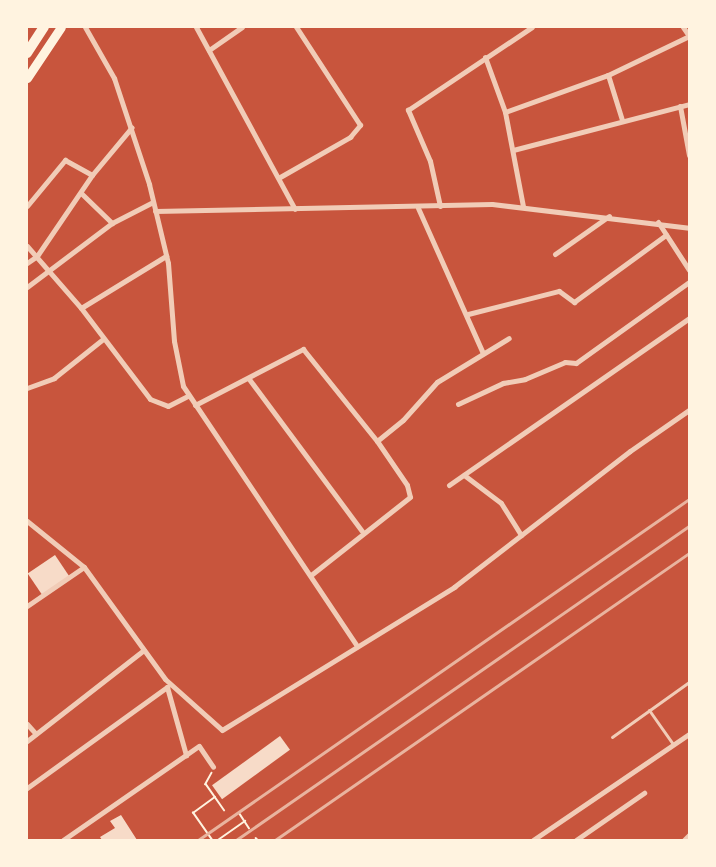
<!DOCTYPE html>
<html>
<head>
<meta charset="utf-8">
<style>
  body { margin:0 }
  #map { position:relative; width:716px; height:867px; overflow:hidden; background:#c8553d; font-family:"Exo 2",sans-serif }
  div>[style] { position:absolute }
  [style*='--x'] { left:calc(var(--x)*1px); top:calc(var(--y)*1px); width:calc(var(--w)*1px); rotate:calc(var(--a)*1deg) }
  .building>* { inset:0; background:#f7dbc8; transform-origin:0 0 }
  .path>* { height:1.5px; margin:-0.75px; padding:0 0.75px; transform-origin:0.75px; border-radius:0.75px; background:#fff3e0 }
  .service>* { height:3px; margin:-1.5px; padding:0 1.5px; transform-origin:1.5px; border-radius:1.5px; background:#f1ccb7 }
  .minor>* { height:5px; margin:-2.5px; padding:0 2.5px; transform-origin:2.5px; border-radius:2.5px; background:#f1ccb7 }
  .trunk>* { height:9px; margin:-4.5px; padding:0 4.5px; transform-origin:4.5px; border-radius:4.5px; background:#fff3e0 }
  .motorway>* { height:10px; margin:-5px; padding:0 5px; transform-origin:5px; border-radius:5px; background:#fff3e0 }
  .rail>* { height:3px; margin:-1.5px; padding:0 1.5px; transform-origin:1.5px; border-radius:1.5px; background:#e9b49f }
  span { translate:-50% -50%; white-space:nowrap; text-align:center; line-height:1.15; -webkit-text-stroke:6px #fff3e0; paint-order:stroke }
  .frame { position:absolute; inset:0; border:28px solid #fff3e0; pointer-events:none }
</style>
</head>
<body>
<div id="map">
  <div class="building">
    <i style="left:55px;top:555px;width:27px;height:33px;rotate:56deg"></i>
    <i style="left:280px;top:736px;width:17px;height:84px;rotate:54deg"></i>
    <i style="clip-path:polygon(121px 815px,137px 840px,102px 840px,100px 837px,115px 828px,110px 821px)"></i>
  </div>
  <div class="path">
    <i style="--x:212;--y:773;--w:13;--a:119"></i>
    <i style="--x:206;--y:784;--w:32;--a:55"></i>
    <i style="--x:240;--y:814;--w:17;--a:57"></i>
    <i style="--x:256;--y:838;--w:3;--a:45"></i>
    <i style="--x:212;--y:840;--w:33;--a:-125"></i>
    <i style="--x:193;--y:813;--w:27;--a:-36"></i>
    <i style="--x:218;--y:840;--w:33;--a:-35"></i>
  </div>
  <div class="service">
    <i style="--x:649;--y:710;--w:42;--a:54.8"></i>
    <i style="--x:612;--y:737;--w:95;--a:-35.5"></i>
  </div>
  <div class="minor">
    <i style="--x:85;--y:27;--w:59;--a:60.4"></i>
    <i style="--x:114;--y:78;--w:112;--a:71.7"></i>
    <i style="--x:149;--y:184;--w:81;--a:76.5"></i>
    <i style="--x:168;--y:263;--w:78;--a:85.6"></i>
    <i style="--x:174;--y:341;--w:46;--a:78.7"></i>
    <i style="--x:183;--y:386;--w:313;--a:56.2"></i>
    <i style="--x:196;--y:27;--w:207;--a:61.5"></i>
    <i style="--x:683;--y:27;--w:11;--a:56"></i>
    <i style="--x:209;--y:50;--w:40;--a:-34.9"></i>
    <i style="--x:485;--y:57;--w:59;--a:70"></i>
    <i style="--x:505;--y:112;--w:96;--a:79.2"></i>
    <i style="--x:608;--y:75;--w:47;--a:72.7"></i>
    <i style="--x:680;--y:106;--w:50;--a:79.6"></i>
    <i style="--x:505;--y:112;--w:109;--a:-19.8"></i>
    <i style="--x:608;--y:75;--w:90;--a:-25.7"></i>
    <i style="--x:513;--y:150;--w:182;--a:-14.6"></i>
    <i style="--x:280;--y:177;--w:81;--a:-29.7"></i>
    <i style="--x:350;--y:137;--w:16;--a:-50"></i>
    <i style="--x:360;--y:125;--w:117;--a:-123.1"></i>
    <i style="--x:82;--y:194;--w:42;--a:44"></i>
    <i style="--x:27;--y:206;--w:60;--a:-50.4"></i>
    <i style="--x:65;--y:160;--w:31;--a:29"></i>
    <i style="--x:440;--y:206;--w:46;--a:-102.5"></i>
    <i style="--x:430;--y:161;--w:56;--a:-113.3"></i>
    <i style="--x:408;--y:110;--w:149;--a:-33.8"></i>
    <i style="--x:418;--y:208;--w:159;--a:65.9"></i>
    <i style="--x:155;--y:211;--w:337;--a:-1.2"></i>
    <i style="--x:492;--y:204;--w:198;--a:6.9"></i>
    <i style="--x:658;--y:222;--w:57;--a:57.1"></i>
    <i style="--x:27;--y:246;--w:82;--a:48.9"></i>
    <i style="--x:81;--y:308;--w:114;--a:52.8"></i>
    <i style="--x:150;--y:399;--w:19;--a:21"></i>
    <i style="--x:168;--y:406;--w:22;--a:-27"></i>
    <i style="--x:555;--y:254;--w:66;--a:-35.1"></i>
    <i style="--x:27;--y:263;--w:12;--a:-35"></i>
    <i style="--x:37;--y:256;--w:98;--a:-55.8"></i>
    <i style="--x:92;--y:175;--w:62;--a:-50.2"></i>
    <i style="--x:27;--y:287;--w:106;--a:-37"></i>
    <i style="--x:112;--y:223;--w:46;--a:-27.1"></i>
    <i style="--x:81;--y:308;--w:100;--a:-31.5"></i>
    <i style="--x:468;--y:314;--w:94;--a:-14.2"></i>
    <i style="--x:559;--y:291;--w:19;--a:36"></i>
    <i style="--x:574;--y:302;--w:114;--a:-36.1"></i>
    <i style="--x:249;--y:379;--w:189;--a:53.4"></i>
    <i style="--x:27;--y:388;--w:29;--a:-20"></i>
    <i style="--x:54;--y:378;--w:63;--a:-38.5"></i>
    <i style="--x:458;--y:404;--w:50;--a:-25"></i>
    <i style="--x:503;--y:383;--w:22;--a:-10"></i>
    <i style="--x:525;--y:379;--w:43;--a:-23"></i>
    <i style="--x:565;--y:362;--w:11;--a:5"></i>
    <i style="--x:576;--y:363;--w:139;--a:-35.6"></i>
    <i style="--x:195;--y:405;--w:122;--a:-27.4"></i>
    <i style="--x:303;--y:349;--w:118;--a:51.2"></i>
    <i style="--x:377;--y:441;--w:53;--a:55.7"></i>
    <i style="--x:407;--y:485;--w:12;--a:76"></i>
    <i style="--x:410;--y:497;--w:126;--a:141.8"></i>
    <i style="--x:377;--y:441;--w:33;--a:-39"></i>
    <i style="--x:403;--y:420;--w:51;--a:-48.2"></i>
    <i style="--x:437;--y:382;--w:84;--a:-31.4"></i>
    <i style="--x:464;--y:475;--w:46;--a:37.1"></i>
    <i style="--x:501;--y:503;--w:38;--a:58"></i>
    <i style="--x:449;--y:485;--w:292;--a:-34.8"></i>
    <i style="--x:27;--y:521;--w:73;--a:38.9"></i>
    <i style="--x:84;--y:567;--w:138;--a:54.1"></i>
    <i style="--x:165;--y:679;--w:76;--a:41.8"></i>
    <i style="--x:222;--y:730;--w:273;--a:-31.6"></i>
    <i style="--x:454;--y:587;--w:222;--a:-37.7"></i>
    <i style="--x:630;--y:451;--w:72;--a:-34.8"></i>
    <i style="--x:27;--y:606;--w:69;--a:-34.4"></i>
    <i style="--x:167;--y:687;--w:71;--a:74.4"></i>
    <i style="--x:27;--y:724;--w:13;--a:48"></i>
    <i style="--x:27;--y:741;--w:148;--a:-37.9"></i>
    <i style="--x:27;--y:788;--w:173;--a:-35.8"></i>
    <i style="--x:63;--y:840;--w:165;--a:-34.7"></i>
    <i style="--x:199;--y:746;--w:25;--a:56"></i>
    <i style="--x:533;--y:840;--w:189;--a:-34.2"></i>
    <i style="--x:576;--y:840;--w:83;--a:-34.7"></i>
    <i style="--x:684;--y:840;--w:7;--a:-45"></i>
  </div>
  <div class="trunk">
    <i style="--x:27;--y:78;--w:61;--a:-56.3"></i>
  </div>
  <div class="motorway">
    <i style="--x:27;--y:53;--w:31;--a:-57"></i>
  </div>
  <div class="rail">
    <i style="--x:198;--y:840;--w:598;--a:-34.78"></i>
    <i style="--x:236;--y:840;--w:551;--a:-34.73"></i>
    <i style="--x:275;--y:840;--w:504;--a:-34.73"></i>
  </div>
  <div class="frame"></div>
</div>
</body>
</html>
